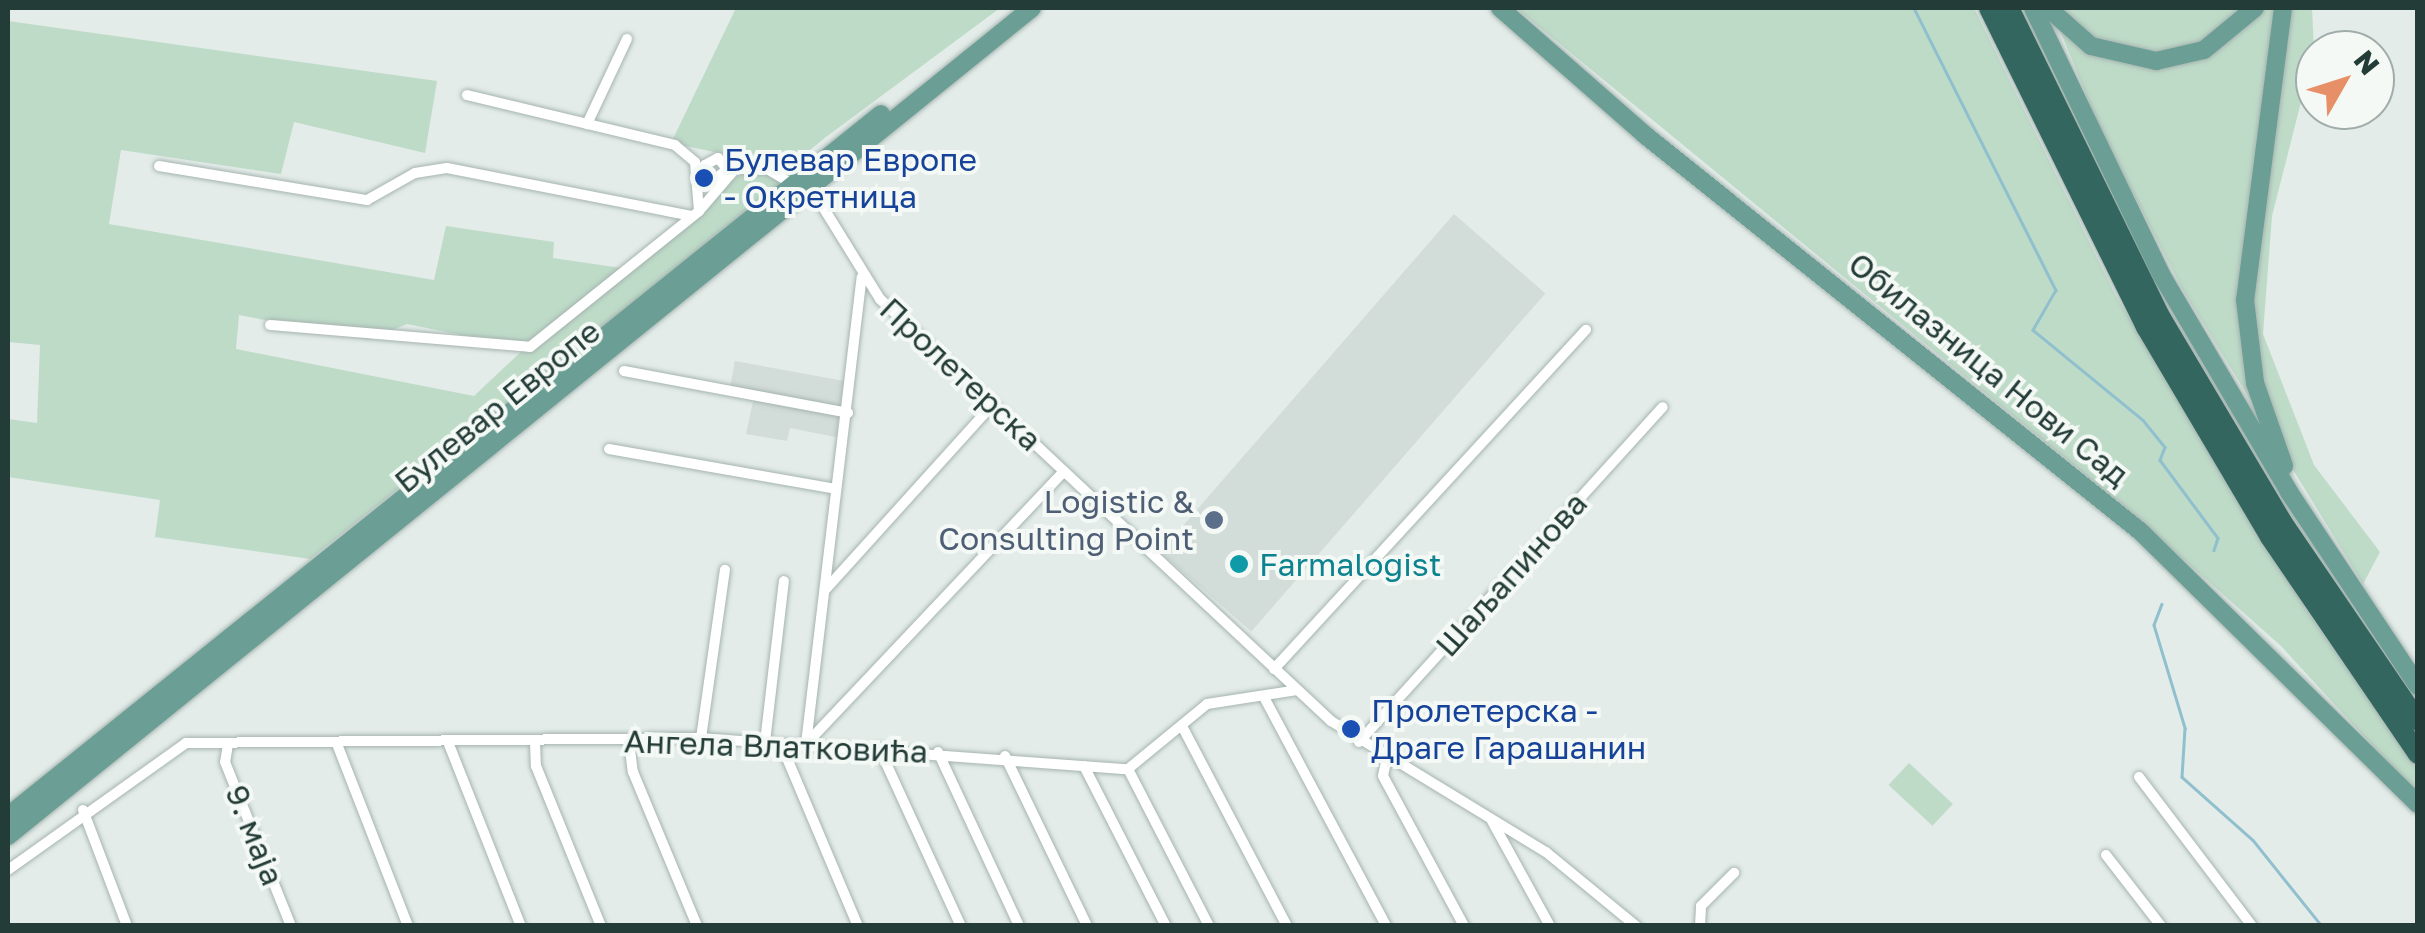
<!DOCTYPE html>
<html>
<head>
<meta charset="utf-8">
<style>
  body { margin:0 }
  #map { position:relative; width:2425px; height:933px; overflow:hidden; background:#e3ece9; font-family:"Golos Text",sans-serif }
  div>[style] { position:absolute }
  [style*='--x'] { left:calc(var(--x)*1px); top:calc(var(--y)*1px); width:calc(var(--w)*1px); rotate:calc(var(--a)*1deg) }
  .built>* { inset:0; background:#d2dcd8; transform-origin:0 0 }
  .green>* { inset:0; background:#bedbc8; transform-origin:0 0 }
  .stream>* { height:2.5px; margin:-1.25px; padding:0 1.25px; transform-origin:1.25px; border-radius:1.25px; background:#90bfcd }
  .roads { filter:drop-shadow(0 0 2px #a6b4b0) drop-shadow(0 0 2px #a6b4b0) }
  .minor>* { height:10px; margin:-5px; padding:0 5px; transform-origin:5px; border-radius:5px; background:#fff }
  .primary>* { height:18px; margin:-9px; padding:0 9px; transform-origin:9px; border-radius:9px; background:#6b9e94 }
  .motorway>* { height:20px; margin:-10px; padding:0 10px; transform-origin:10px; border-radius:10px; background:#32665f }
  .dots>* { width:28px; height:28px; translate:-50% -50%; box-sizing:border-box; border:5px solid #f4f9f6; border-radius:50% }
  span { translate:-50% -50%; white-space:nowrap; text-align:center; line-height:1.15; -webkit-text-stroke:8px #f4f9f6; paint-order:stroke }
  .transit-label { font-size:32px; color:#164399 }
  .left { translate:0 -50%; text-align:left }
  .street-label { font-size:32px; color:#243c37 }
  .service-label { font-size:32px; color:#4e5e75 }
  .right { translate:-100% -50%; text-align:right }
  .culture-label { font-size:32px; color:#0d838f }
  .frame { position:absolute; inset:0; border:10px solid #243c37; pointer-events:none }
  .north { position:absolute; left:2295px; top:30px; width:100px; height:100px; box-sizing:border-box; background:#f4f9f6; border:2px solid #a1adaa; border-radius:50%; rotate:51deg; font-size:28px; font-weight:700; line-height:40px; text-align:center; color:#243c37 }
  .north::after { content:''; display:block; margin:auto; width:35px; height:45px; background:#e78f66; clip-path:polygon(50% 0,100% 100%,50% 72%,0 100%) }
</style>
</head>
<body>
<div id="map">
  <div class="built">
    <i style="left:1454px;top:214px;width:121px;height:448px;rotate:41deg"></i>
    <i style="clip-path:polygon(735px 361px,844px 381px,836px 437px,790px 428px,787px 441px,746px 434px,755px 392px,730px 387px)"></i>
  </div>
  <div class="green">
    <i style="clip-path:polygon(evenodd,736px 8px,1000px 8px,826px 137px,788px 168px,786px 180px,310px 559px,155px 537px,160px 500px,8px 477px,8px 419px,37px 423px,40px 345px,8px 342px,8px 21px,437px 81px,425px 153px,294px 122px,281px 174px,121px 150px,109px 224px,434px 280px,446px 226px,554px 242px,553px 258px,621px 268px,757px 161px,671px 143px,736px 8px,239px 315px,369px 340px,407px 324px,525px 348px,474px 396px,236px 349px,239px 315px)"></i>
    <i style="clip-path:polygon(1516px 8px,1974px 8px,2116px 296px,2306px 609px,2417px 769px,2417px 794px,2281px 646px,2128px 510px)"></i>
    <i style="clip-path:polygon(2051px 8px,2312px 8px,2314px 51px,2272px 216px,2263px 334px,2314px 465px,2380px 552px,2363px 584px,2183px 290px,2102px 134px)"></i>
    <i style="left:1909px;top:763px;width:60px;height:30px;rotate:43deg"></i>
  </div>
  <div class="stream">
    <i style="--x:1914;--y:8;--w:316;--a:63.3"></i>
    <i style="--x:2056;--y:290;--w:46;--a:119.9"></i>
    <i style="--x:2033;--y:330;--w:142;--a:39.3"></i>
    <i style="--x:2143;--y:420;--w:35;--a:51"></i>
    <i style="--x:2165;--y:447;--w:14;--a:111"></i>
    <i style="--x:2160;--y:460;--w:97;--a:53.4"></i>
    <i style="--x:2218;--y:538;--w:13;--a:108"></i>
    <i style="--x:2162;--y:604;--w:22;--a:111"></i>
    <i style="--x:2154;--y:625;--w:108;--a:73.2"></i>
    <i style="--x:2185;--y:728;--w:49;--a:93.5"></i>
    <i style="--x:2182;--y:777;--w:95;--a:41.6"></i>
    <i style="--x:2253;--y:840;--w:110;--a:51.3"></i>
  </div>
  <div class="roads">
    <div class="minor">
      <i style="--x:587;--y:124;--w:94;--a:-64.8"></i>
      <i style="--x:159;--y:166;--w:211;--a:9.3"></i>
      <i style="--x:367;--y:200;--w:55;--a:-29.4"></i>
      <i style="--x:415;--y:173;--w:32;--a:-9"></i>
      <i style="--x:447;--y:168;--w:249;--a:11.1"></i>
      <i style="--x:727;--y:169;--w:14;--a:-129"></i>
      <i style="--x:718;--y:158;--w:15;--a:152"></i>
      <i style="--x:705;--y:165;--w:18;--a:56"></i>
      <i style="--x:715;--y:180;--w:16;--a:-43"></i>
      <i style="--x:727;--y:169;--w:40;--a:0"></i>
      <i style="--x:767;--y:169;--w:59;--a:30.5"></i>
      <i style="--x:818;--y:199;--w:118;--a:58.2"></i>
      <i style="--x:880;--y:299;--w:618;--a:43.1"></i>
      <i style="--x:1331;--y:721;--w:252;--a:31.4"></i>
      <i style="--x:1546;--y:852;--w:117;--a:39.4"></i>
      <i style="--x:699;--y:211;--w:57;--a:-49.3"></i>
      <i style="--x:270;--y:325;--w:261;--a:4.8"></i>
      <i style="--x:530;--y:347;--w:217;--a:-38.8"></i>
      <i style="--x:699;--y:211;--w:49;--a:-94.7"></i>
      <i style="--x:695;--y:162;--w:26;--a:-140"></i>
      <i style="--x:675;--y:145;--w:214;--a:-166.5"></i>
      <i style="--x:624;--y:371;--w:228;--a:10.6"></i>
      <i style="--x:609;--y:449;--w:230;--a:10"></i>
      <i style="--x:826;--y:589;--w:249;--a:-47.9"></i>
      <i style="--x:1274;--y:669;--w:461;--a:-47.4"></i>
      <i style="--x:1265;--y:699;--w:257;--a:61.9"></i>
      <i style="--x:1182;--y:726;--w:226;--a:62.3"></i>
      <i style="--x:701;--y:738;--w:170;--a:-81.9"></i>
      <i style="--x:629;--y:741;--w:31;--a:83"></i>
      <i style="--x:633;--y:772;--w:167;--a:67.4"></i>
      <i style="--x:448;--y:742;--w:198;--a:68.4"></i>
      <i style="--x:535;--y:742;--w:24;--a:88"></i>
      <i style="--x:536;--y:766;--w:173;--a:67.9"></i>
      <i style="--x:765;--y:742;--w:162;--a:-83.3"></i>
      <i style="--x:1359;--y:742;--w:452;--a:-47.8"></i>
      <i style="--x:807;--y:743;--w:374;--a:-46.6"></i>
      <i style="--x:228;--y:744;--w:18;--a:99"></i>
      <i style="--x:225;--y:762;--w:177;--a:68.1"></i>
      <i style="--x:337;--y:744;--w:195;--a:68.7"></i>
      <i style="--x:781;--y:744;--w:198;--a:67.1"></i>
      <i style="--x:806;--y:744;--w:470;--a:-83.2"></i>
      <i style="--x:879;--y:748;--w:196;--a:65.3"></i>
      <i style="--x:938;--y:752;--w:192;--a:65"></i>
      <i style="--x:1005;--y:756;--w:189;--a:64.2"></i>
      <i style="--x:1387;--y:757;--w:19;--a:102"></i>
      <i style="--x:1383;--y:776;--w:170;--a:61.6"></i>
      <i style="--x:1084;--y:766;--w:180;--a:62.9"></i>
      <i style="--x:1128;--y:769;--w:177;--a:62.7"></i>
      <i style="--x:2139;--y:777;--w:187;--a:52.8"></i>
      <i style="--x:83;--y:810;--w:124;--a:69.2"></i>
      <i style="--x:1492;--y:821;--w:120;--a:61.1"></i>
      <i style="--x:2106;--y:855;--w:90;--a:52.2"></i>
      <i style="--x:8;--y:870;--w:219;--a:-35.5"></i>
      <i style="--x:186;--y:743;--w:515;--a:-0.56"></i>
      <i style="--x:701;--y:738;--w:428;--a:4.2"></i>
      <i style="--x:1128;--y:769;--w:102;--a:-39.4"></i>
      <i style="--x:1207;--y:704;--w:91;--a:-8.8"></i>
      <i style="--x:1700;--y:926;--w:20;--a:-87"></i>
      <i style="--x:1701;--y:906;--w:47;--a:-45"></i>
    </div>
    <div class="primary">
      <i style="--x:1500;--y:8;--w:193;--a:41.2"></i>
      <i style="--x:1645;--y:135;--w:635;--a:38.67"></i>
      <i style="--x:2141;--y:532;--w:388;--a:44.5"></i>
      <i style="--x:2033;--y:8;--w:297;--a:64.3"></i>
      <i style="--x:2162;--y:276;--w:251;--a:59.5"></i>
      <i style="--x:2289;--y:492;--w:233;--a:56.4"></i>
      <i style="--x:2048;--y:8;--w:57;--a:41.5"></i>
      <i style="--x:2091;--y:46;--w:67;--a:13"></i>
      <i style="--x:2156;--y:61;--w:49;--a:-12.9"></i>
      <i style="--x:2204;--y:50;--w:66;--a:-39.5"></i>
      <i style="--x:2283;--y:8;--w:294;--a:97.4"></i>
      <i style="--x:2245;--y:300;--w:84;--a:83.1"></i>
      <i style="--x:2255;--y:383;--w:88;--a:70.7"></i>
      <i style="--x:8;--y:816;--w:1120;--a:-38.8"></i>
      <i style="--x:8;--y:836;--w:1317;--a:-38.96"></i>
    </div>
    <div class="motorway">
      <i style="--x:1989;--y:8;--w:356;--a:63.8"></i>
      <i style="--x:2146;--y:327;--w:244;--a:59.4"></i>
      <i style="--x:2270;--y:537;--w:263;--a:55.7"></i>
      <i style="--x:2009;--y:8;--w:345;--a:63.9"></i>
      <i style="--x:2161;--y:318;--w:237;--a:59.3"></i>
      <i style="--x:2282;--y:522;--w:241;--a:55.7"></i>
    </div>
  </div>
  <div class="dots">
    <i style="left:704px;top:178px;background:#1a4fb4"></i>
    <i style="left:1214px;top:520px;background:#5c6f8a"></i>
    <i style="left:1239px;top:564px;background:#0f9aa8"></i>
    <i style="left:1351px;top:729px;background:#1a4fb4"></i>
  </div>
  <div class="transit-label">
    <span class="left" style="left:724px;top:178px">Булевар Европе<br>- Окретница</span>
    <span class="left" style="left:1371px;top:729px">Пролетерска -<br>Драге Гарашанин</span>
  </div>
  <div class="street-label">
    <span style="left:1989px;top:369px;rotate:39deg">Обилазница Нови Сад</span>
    <span style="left:961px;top:374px;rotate:43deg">Пролетерска</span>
    <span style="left:497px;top:406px;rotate:-39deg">Булевар Европе</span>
    <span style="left:1511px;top:574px;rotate:-48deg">Шаљапинова</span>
    <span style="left:776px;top:746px;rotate:2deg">Ангела Влатковића</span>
    <span style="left:255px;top:835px;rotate:68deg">9. маја</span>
  </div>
  <div class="service-label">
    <span class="right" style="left:1194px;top:520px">Logistic &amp;<br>Consulting Point</span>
  </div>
  <div class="culture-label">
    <span class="left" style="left:1259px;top:564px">Farmalogist</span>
  </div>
  <div class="frame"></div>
  <div class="north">N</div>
</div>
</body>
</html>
